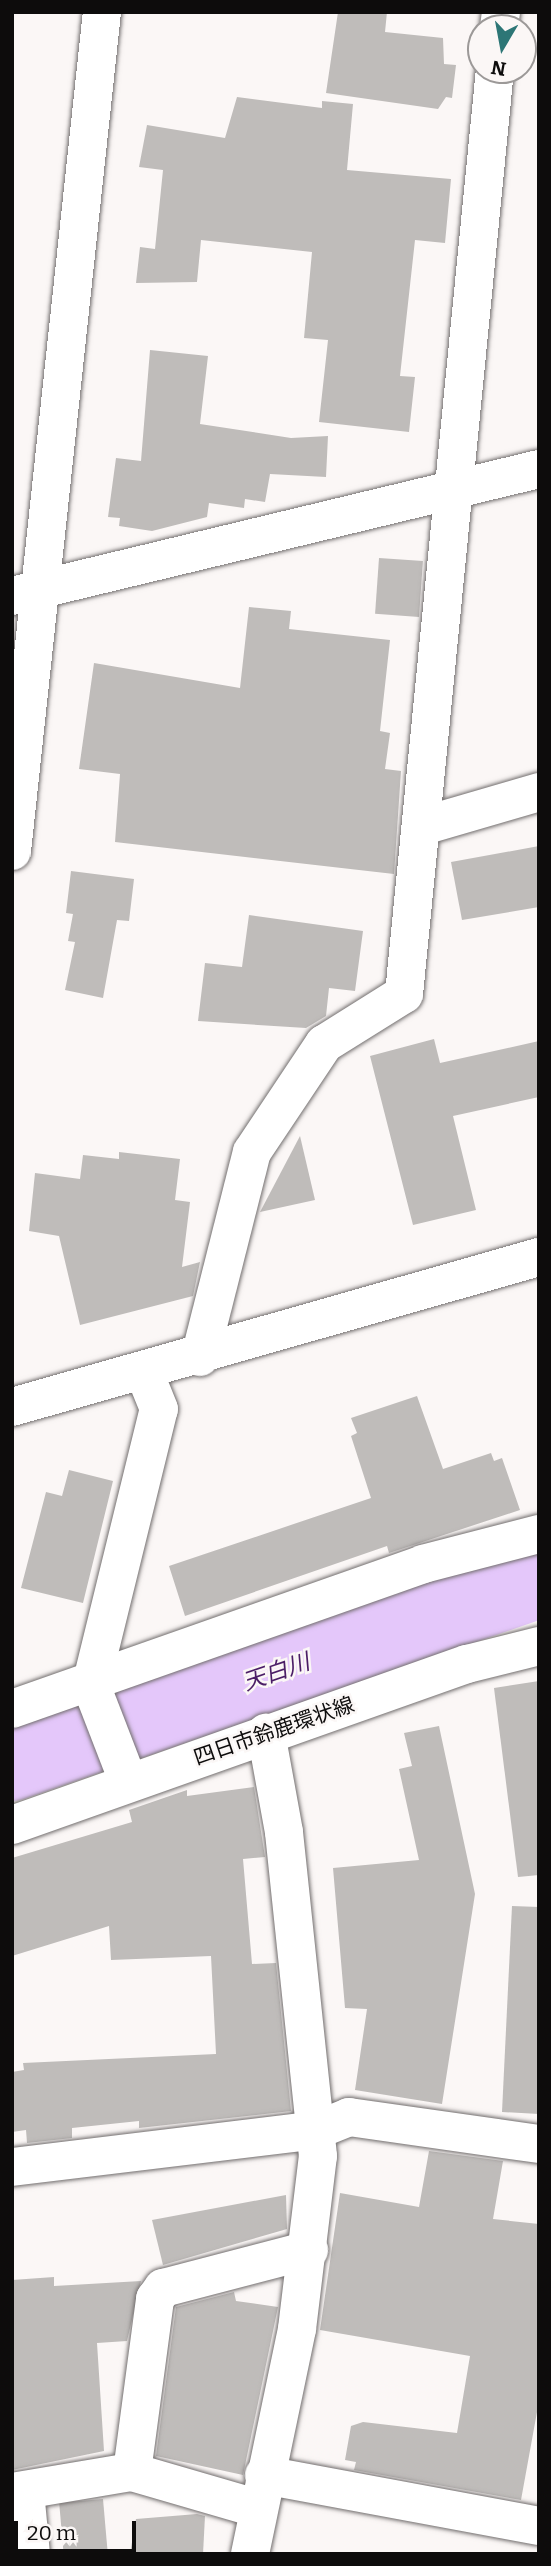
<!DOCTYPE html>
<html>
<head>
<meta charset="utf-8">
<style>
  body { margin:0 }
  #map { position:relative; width:551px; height:2566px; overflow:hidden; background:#fbf7f6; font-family:Bitter,"Noto Sans JP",serif }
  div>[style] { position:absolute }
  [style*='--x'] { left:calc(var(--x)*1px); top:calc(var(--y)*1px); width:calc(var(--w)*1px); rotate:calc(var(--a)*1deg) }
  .river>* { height:74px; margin:-37px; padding:0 37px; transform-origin:37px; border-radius:37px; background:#e4c7fa }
  .building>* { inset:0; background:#bfbcba; transform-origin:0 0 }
  .roads { filter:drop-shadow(0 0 2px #726e6e) drop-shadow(0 0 2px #726e6e) }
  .street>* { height:38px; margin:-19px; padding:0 19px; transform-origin:19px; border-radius:19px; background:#fff }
  .secondary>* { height:38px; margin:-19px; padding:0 19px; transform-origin:19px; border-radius:19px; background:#fff }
  .primary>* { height:38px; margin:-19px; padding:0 19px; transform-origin:19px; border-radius:19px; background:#fff }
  span { translate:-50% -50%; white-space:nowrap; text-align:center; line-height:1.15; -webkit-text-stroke:5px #fbf7f6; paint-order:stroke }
  .street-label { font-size:21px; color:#0d0c0c }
  .water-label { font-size:23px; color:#4b1d66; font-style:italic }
  .frame { position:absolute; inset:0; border:14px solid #0d0c0c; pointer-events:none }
  .north { position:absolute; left:467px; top:14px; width:70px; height:70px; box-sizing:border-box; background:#fbf7f6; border:2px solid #9c9998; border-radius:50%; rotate:190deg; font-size:19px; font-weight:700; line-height:28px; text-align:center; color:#0d0c0c }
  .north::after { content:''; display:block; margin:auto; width:24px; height:32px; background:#2d7676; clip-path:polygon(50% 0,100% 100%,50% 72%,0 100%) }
  .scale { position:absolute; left:14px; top:2521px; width:122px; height:32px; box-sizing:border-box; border:4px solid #0d0c0c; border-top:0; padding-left:9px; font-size:21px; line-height:24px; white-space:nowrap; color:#0d0c0c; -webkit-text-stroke:5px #fbf7f6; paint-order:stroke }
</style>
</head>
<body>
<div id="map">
  <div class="river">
    <i style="--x:12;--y:1764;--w:558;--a:-19.15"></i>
  </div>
  <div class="building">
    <i style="clip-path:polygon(338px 12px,387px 12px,385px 32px,443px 38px,444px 64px,456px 65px,452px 98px,446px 97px,438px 109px,326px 93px)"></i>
    <i style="clip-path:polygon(237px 97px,322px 108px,322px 101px,353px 104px,347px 170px,451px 179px,445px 243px,415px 240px,400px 376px,415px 377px,409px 432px,319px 422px,328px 340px,304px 338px,312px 252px,201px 240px,197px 282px,136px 283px,140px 247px,155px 249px,163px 170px,139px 167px,147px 125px,225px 138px)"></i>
    <i style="clip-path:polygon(150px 350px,208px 356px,200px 424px,291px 438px,328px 436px,326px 477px,270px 474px,265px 502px,245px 499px,244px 508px,209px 503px,207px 517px,152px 531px,119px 526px,120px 518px,108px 517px,116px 458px,141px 461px)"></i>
    <i style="left:379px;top:558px;width:44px;height:56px;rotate:4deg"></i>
    <i style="clip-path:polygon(249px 607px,291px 611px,289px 629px,390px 640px,380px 731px,390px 733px,385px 769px,401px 771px,394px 874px,115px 842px,120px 774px,79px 769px,94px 663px,240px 688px)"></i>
    <i style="clip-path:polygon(539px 846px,539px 907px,462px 920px,451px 862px)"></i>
    <i style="clip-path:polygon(71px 871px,134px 879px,129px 921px,117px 920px,103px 998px,65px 990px,75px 942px,68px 941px,73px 914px,66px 913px)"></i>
    <i style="clip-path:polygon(249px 915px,363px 931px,355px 991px,329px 988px,326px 1016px,306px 1028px,198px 1021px,205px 963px,242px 967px)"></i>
    <i style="clip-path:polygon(434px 1039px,440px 1063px,539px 1041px,539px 1097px,453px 1116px,476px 1210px,413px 1225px,370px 1056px)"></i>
    <i style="clip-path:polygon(300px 1136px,315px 1200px,260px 1212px)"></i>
    <i style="clip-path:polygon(119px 1152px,180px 1159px,175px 1200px,190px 1202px,182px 1267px,200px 1262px,193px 1296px,80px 1325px,59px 1236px,29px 1231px,35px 1173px,80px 1179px,83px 1155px,119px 1159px)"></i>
    <i style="clip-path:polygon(417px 1396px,443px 1469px,491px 1453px,494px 1461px,502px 1458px,520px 1510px,389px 1553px,387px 1546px,185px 1616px,169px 1566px,371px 1498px,351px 1436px,357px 1433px,351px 1418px)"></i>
    <i style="clip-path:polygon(69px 1470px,113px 1481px,83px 1603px,21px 1588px,46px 1492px,62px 1496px)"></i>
    <i style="clip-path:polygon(539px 1681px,539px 1875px,518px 1877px,494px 1688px)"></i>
    <i style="clip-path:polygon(439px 1726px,475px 1894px,442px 2104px,355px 2090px,367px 2009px,345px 2008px,333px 1868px,419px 1860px,399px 1769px,412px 1766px,404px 1733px)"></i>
    <i style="clip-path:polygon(254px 1787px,265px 1857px,243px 1859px,252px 1964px,276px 1963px,291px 2111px,139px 2128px,139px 2121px,72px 2128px,72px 2138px,27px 2143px,26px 2130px,12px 2132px,12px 2072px,24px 2070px,23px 2063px,216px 2054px,211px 1956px,111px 1960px,109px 1926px,12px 1956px,12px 1858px,132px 1822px,129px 1810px,187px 1790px,187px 1796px)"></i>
    <i style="clip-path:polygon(512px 1906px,539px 1907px,539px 2114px,502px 2112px)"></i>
    <i style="clip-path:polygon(429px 2151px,503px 2161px,493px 2219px,539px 2224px,539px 2401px,521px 2500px,354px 2470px,356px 2462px,345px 2460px,351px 2426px,363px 2422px,457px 2433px,470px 2356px,320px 2330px,340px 2193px,419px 2207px)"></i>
    <i style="clip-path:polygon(286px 2195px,287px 2229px,163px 2265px,152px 2220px)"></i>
    <i style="clip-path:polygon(54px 2277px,54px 2286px,141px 2281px,127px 2341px,97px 2343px,104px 2451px,12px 2470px,12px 2280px)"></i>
    <i style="clip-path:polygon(234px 2292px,236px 2301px,278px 2307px,243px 2475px,156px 2456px,176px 2307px)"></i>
    <i style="left:103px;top:2499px;width:55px;height:44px;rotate:85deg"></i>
    <i style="clip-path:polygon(197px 2514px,205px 2516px,203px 2554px,130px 2554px,136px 2519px)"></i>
  </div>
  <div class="roads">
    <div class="street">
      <i style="--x:499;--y:28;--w:16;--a:-83"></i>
      <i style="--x:12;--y:596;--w:542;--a:-13.55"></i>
      <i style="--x:423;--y:826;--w:121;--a:-16.3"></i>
      <i style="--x:200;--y:1357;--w:211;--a:-75.8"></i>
      <i style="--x:252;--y:1152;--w:130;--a:-56.3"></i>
      <i style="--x:324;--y:1044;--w:94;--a:-32"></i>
      <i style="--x:404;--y:994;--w:928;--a:-84.38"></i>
      <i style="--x:12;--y:1709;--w:436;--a:-19.4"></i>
      <i style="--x:423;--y:1564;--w:120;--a:-14.5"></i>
      <i style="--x:128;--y:1781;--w:103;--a:-111.1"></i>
      <i style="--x:91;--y:1685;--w:284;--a:-76.2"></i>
      <i style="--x:159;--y:1409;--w:40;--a:-112"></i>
      <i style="--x:12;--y:2167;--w:307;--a:-6.9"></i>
      <i style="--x:317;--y:2130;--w:35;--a:-22"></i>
      <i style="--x:349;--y:2117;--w:192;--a:8.1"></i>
      <i style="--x:132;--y:2472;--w:175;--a:-82.4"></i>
      <i style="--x:155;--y:2299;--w:14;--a:-54"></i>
      <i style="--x:163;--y:2288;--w:151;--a:-14.6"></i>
      <i style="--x:264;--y:2475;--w:280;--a:10.5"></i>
      <i style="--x:25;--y:2491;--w:63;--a:84.6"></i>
      <i style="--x:12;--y:2492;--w:122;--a:-9.5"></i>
      <i style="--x:132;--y:2472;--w:129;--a:16.2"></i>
      <i style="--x:250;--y:2554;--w:230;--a:-78.2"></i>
      <i style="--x:297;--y:2329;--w:174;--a:-83.1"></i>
      <i style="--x:318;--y:2156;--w:326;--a:-96"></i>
      <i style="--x:284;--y:1832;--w:101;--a:-100.3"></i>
    </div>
    <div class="secondary">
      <i style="--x:12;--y:851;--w:844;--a:-83.88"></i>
      <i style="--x:12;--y:1407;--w:548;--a:-15.89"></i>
    </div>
    <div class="primary">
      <i style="--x:12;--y:1825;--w:483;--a:-19.5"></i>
      <i style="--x:467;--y:1664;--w:74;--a:-14"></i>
    </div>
  </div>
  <div class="street-label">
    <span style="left:274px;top:1731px;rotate:-19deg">四日市鈴鹿環状線</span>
  </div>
  <div class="water-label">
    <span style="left:276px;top:1672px;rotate:-19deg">天白川</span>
  </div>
  <div class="frame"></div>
  <div class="north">N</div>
  <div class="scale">20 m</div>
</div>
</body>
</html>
